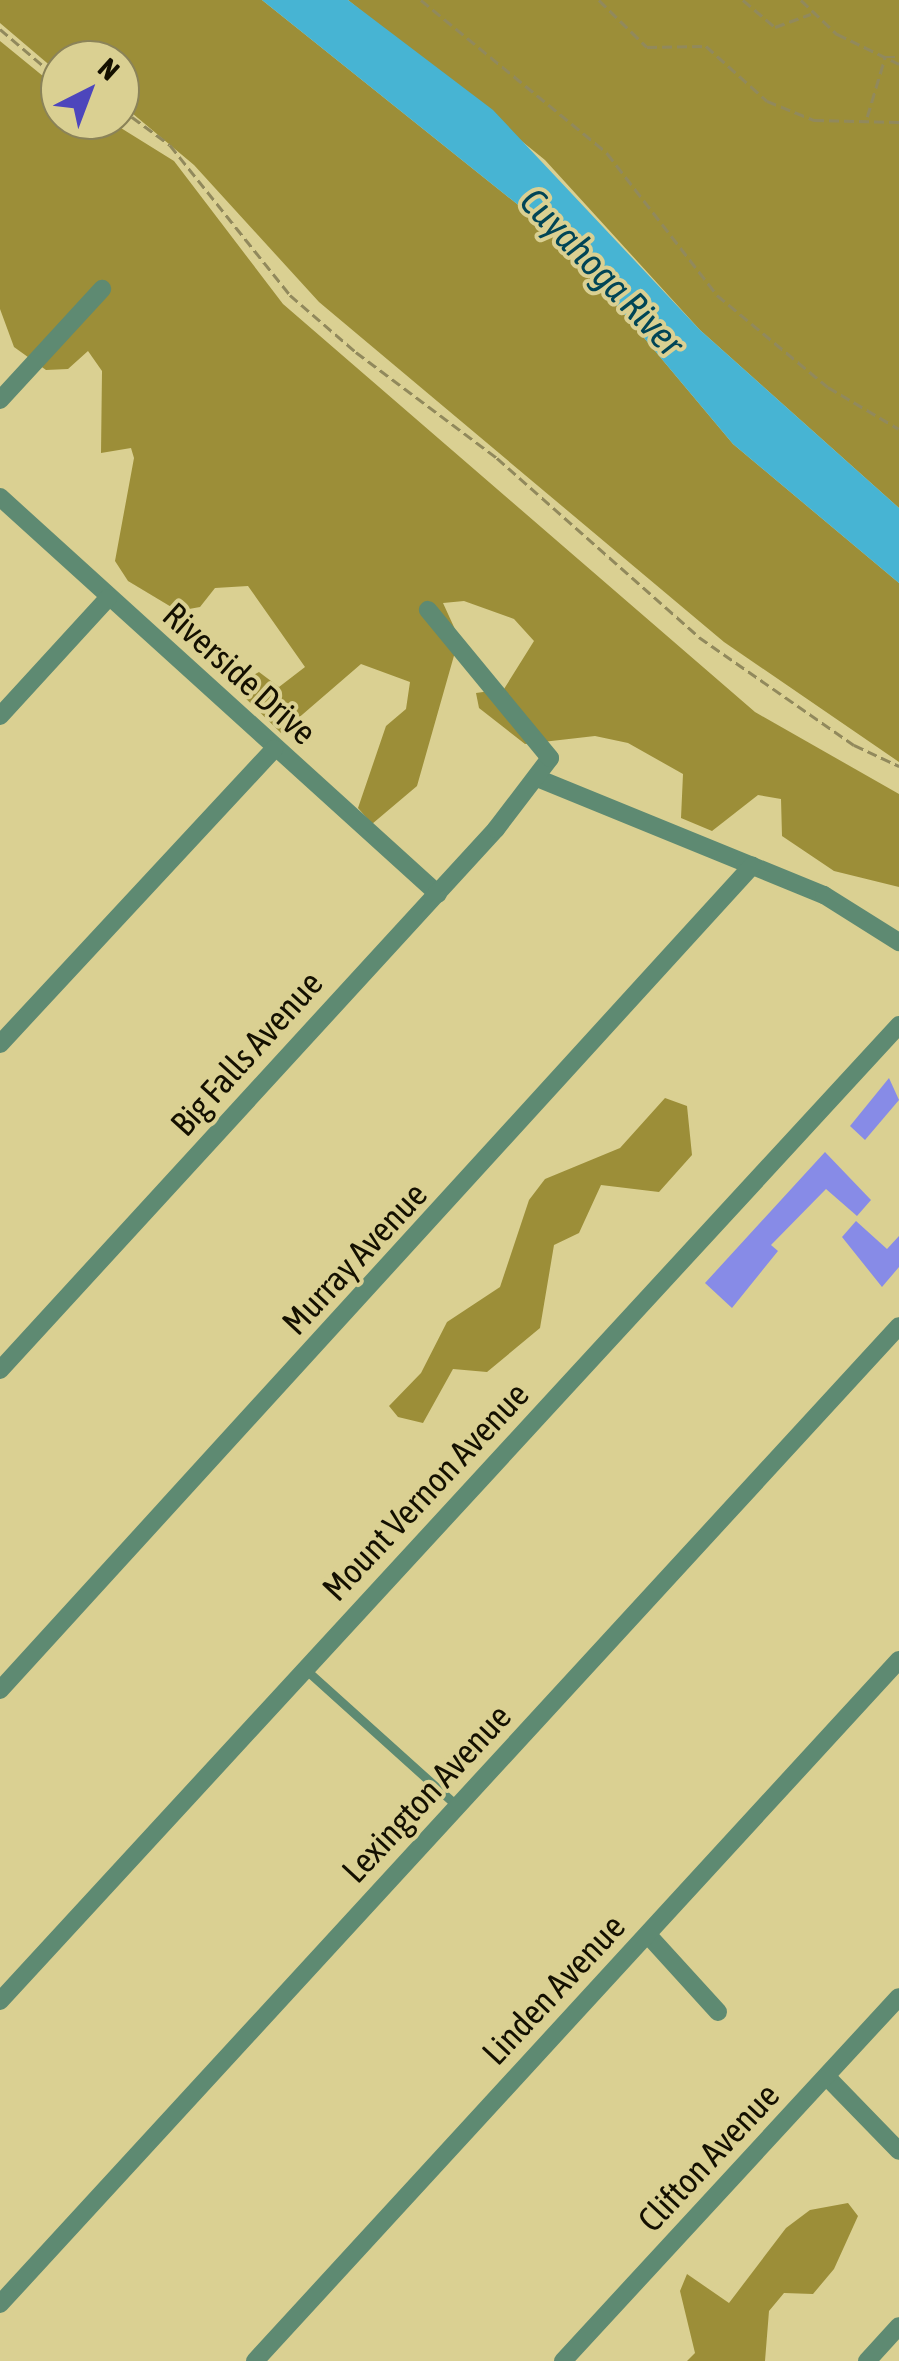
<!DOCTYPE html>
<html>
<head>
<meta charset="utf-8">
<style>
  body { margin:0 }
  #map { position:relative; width:899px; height:2361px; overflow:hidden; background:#dad092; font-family:"Asap Condensed",sans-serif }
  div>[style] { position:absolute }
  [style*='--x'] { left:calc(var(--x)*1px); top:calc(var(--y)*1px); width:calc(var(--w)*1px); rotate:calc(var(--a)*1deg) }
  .forest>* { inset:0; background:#9c8e38 }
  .water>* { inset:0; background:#47b4d3 }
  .building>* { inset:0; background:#878be7 }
  .path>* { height:2.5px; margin-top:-1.25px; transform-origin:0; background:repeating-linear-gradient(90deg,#91895c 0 10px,transparent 0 15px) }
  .service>* { height:9px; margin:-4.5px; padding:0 4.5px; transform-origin:4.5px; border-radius:4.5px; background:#5e8a72 }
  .minor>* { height:18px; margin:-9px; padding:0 9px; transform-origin:9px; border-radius:9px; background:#5e8a72 }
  span { translate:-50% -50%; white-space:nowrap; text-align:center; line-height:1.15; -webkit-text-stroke:8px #dad092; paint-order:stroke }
  .street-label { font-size:35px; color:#141000 }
  .water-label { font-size:38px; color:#014556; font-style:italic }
  .north { position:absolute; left:40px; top:40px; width:100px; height:100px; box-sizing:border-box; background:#dad092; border:2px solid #8b8358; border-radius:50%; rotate:42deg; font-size:28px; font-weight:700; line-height:40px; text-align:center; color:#141000 }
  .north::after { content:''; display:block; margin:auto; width:35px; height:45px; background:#4d46bc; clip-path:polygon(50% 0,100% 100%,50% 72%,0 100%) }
</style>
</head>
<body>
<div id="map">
  <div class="forest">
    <i style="clip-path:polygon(0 0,262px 0,562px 240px,733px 444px,899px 583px,899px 762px,724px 642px,319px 302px,194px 165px,120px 103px,120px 60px,60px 60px,60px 74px,0 23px)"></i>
    <i style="clip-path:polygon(348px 0,899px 0,899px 508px,700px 330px,545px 160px)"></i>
    <i style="clip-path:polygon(0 41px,60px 90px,60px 120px,108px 120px,174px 161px,283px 304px,755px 712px,899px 794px,899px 887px,834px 871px,782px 836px,781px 799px,758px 795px,712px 831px,681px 818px,683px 774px,628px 743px,595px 736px,525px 744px,479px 708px,476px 693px,504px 689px,534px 641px,514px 619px,464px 601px,443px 603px,459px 638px,417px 786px,372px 824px,358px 808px,386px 726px,406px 709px,410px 682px,361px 664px,281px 733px,233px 686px,259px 672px,279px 687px,305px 667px,248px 586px,215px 588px,200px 607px,178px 611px,128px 581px,115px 561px,134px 458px,131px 448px,101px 453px,102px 371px,88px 351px,68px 369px,46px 370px,14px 347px,0 309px)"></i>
    <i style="clip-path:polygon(665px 1098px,687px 1106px,692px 1155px,659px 1192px,601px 1185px,579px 1233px,554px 1245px,540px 1328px,487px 1372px,453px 1369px,423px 1423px,398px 1417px,389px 1406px,421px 1373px,447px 1322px,500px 1287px,529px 1200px,545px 1179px,620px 1148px)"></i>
    <i style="clip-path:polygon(848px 2203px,858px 2216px,834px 2269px,813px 2294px,784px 2293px,769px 2311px,765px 2361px,687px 2361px,695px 2353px,680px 2291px,687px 2274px,729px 2303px,786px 2228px,810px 2210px)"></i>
  </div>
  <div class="water">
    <i style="clip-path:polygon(262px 0,348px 0,493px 110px,700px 330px,899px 508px,899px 583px,733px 444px,562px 240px)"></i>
  </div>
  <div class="building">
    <i style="clip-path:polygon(889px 1078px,899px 1100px,865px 1140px,850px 1126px)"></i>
    <i style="clip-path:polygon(825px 1152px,871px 1200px,857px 1216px,826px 1189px,771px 1245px,778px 1251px,732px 1308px,705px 1283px)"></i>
    <i style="clip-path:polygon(856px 1221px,887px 1249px,899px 1236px,899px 1267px,882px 1287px,842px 1237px)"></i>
  </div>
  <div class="path">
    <i style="--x:421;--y:0;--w:241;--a:39.4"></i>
    <i style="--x:607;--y:153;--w:180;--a:52.2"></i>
    <i style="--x:717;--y:295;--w:144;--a:39.7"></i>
    <i style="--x:828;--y:387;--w:82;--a:30.6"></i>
    <i style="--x:599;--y:0;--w:67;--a:44.4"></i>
    <i style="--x:647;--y:47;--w:59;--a:-1"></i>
    <i style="--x:706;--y:46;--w:82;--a:42"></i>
    <i style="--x:767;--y:101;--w:51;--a:22"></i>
    <i style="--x:814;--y:120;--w:85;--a:1.3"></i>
    <i style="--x:743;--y:0;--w:42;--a:40.2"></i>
    <i style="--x:775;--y:27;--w:38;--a:-20"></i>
    <i style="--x:801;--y:0;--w:50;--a:43.4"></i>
    <i style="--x:837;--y:34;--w:69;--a:25.8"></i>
    <i style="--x:0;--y:29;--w:79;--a:40.4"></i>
    <i style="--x:120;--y:108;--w:62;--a:36.5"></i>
    <i style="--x:170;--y:145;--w:192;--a:51.3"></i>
    <i style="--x:290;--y:295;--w:87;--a:40.8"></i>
    <i style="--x:356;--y:352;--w:176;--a:36.9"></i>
    <i style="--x:497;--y:458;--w:270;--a:41.5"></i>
    <i style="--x:699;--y:637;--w:189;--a:34.9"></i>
    <i style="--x:854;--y:745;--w:50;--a:25"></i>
    <i style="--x:867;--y:117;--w:63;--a:-73.3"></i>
    <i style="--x:885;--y:57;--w:14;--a:0"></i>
  </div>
  <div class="service">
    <i style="--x:305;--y:1669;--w:205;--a:42"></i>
  </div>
  <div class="minor">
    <i style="--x:0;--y:400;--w:151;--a:-47.4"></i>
    <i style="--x:0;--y:497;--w:591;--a:42.19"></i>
    <i style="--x:0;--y:716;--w:160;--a:-47.5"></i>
    <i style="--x:537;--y:778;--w:310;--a:22.2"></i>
    <i style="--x:824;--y:895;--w:89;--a:32.1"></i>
    <i style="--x:0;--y:1044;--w:403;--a:-47.1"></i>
    <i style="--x:0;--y:1370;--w:734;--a:-47.48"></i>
    <i style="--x:496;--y:829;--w:89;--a:-52.7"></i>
    <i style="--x:550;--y:758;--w:192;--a:-129.5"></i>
    <i style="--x:0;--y:1690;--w:1116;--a:-47.62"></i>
    <i style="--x:648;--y:1935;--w:104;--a:47.7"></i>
    <i style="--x:0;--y:2001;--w:1327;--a:-47.35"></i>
    <i style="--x:827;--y:2077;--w:103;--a:45.8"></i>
    <i style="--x:0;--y:2304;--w:1328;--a:-47.41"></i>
    <i style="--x:255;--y:2361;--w:952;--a:-47.43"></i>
    <i style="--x:563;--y:2361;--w:495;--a:-47.3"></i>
    <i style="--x:867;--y:2361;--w:47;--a:-47.6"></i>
  </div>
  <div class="street-label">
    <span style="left:240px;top:673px;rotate:42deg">Riverside Drive</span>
    <span style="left:246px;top:1053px;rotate:-48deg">Big Falls Avenue</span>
    <span style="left:354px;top:1258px;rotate:-47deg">Murray Avenue</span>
    <span style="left:425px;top:1491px;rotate:-47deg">Mount Vernon Avenue</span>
    <span style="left:426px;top:1793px;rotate:-47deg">Lexington Avenue</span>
    <span style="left:553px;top:1989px;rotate:-47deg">Linden Avenue</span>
    <span style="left:708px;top:2157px;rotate:-47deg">Clifton Avenue</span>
  </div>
  <div class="water-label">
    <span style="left:602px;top:272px;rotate:46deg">Cuyahoga River</span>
  </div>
  <div class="north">N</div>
</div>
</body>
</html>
